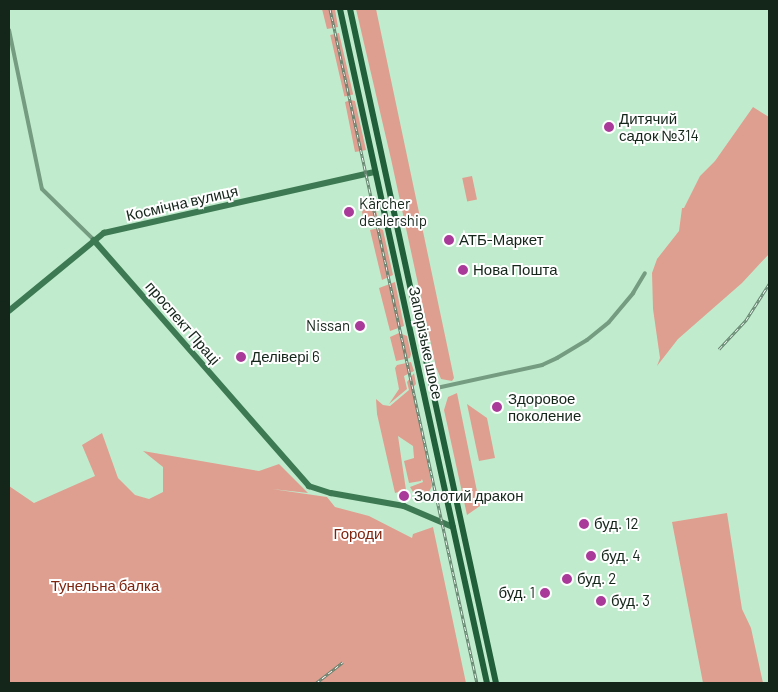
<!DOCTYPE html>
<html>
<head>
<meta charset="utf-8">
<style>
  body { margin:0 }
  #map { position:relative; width:778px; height:692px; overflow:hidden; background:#c0eccd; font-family:Barlow,sans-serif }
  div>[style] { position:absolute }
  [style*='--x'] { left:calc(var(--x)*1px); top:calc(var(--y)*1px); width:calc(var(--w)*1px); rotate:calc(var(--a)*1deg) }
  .green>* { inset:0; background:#df9f90; transform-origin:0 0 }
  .street>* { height:4px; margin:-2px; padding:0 2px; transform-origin:2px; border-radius:2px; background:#759c81 }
  .secondary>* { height:5.5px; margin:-2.75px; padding:0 2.75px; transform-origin:2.75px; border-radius:2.75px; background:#3d7a53 }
  .primary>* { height:6px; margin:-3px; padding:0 3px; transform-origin:3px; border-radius:3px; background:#205f3a }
  .rail>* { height:3px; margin-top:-1.5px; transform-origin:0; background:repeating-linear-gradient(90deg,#fff 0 4px,#668470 0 8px); box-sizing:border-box; border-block:1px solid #668470 }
  .dots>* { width:14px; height:14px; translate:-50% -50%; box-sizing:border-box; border:2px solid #fff; border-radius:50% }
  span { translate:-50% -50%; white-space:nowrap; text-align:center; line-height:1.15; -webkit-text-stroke:4px #fff; paint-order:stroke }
  .poi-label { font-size:15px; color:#14251a }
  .left { translate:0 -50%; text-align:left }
  .right { translate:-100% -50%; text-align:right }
  .street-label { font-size:15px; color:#14251a }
  .park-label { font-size:15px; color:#7f240f }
  .frame { position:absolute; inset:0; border:10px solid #14251a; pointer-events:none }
</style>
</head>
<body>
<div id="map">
  <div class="green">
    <i style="clip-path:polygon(322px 9px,335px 9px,338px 27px,327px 29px)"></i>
    <i style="clip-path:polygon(356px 9px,376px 9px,454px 378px,452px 381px,441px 379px,436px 367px,391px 159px)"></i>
    <i style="left:339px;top:33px;width:63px;height:9px;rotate:77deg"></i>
    <i style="clip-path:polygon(351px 100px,355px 101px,366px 150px,355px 152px,345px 102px)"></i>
    <i style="clip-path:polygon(753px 107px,769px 117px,769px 254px,742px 283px,678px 339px,657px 366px,660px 358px,653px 309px,652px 273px,657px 259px,679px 231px,682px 208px,684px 208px,700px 176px,715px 161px)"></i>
    <i style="left:472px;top:176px;width:24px;height:10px;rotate:78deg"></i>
    <i style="clip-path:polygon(365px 207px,375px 208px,379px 221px,365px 224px,362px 212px)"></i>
    <i style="clip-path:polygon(379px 228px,383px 230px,393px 275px,382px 280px,370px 230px)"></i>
    <i style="clip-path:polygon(395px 282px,404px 326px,390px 331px,379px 288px)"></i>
    <i style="clip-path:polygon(399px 333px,407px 336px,411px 354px,410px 358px,396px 361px,390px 337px)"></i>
    <i style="clip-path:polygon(411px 362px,414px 371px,404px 376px,407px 389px,389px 404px,399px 389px,395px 368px,397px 365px)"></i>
    <i style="clip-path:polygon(414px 373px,416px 384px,413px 387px,432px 486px,425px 500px,424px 490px,415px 495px,410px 487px,423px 482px,422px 479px,421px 481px,409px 483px,404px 461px,414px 458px,413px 446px,398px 436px,406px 490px,395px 493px,377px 414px,376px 399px,383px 405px,390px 406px,409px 390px,407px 382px)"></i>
    <i style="clip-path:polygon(457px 393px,480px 506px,467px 515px,444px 410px,448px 397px)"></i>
    <i style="clip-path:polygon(467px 404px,487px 418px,495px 458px,479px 461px)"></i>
    <i style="clip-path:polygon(102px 433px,118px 478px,135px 495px,149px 499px,163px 492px,163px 467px,143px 451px,259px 471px,279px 464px,308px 493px,272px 489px,327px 497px,335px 507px,369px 516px,412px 538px,413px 534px,433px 527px,466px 683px,9px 683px,9px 486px,34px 503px,95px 476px,82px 445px)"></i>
    <i style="clip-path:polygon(727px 513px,742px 609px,751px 628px,763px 683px,703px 683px,672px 522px)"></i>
  </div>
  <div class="street">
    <i style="--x:9;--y:30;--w:162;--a:78.3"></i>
    <i style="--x:42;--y:189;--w:73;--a:44.4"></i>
    <i style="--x:432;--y:389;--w:113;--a:-12.3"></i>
    <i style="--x:542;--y:365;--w:17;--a:-25"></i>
    <i style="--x:557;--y:358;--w:35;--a:-31"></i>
    <i style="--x:587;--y:340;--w:28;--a:-39"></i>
    <i style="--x:609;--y:322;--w:38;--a:-50"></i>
    <i style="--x:633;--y:293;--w:23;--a:-59"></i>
  </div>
  <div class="secondary">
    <i style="--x:94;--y:240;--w:327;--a:48.8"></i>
    <i style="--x:309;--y:486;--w:23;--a:18"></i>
    <i style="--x:331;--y:493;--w:74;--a:10.1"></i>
    <i style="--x:404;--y:506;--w:53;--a:23.2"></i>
    <i style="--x:9;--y:311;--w:123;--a:-39.4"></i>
    <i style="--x:104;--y:233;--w:278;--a:-12.7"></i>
  </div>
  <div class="primary">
    <i style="--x:340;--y:9;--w:690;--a:77.7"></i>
    <i style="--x:350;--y:9;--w:690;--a:77.78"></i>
  </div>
  <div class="rail">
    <i style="--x:330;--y:9;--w:690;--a:77.7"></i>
    <i style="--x:719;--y:349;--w:40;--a:-47"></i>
    <i style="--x:746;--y:320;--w:43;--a:-57.4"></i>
    <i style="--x:316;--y:683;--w:34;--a:-38"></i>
  </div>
  <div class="dots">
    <i style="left:609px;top:127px;background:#a93a99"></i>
    <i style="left:349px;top:212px;background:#a93a99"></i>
    <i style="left:449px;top:240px;background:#a93a99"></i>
    <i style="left:463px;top:270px;background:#a93a99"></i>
    <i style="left:360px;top:326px;background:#a93a99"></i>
    <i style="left:241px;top:357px;background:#a93a99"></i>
    <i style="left:497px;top:407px;background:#a93a99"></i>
    <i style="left:404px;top:496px;background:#a93a99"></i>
    <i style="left:584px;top:524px;background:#a93a99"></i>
    <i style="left:591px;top:556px;background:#a93a99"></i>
    <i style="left:567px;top:579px;background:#a93a99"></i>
    <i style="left:545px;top:593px;background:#a93a99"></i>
    <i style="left:601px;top:601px;background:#a93a99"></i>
  </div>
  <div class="poi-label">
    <span class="left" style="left:619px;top:127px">Дитячий<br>садок №314</span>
    <span class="left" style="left:359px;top:212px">Kärcher<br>dealership</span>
    <span class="left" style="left:459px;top:240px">АТБ-Маркет</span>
    <span class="left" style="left:473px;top:270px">Нова Пошта</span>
    <span class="right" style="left:350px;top:326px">Nissan</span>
    <span class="left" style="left:251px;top:357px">Делівері 6</span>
    <span class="left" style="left:508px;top:407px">Здоровое<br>поколение</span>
    <span class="left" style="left:414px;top:496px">Золотий дракон</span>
    <span class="left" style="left:594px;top:524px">буд. 12</span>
    <span class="left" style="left:601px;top:556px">буд. 4</span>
    <span class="left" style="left:577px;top:579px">буд. 2</span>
    <span class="right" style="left:535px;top:593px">буд. 1</span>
    <span class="left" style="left:611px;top:601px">буд. 3</span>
  </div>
  <div class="street-label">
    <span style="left:182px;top:203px;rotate:-13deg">Космічна вулиця</span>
    <span style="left:183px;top:323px;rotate:49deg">проспект Праці</span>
    <span style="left:426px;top:343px;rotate:78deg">Запорізьке шосе</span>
  </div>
  <div class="park-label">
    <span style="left:358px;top:534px">Городи</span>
    <span style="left:105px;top:586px">Тунельна балка</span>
  </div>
  <div class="frame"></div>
</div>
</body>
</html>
